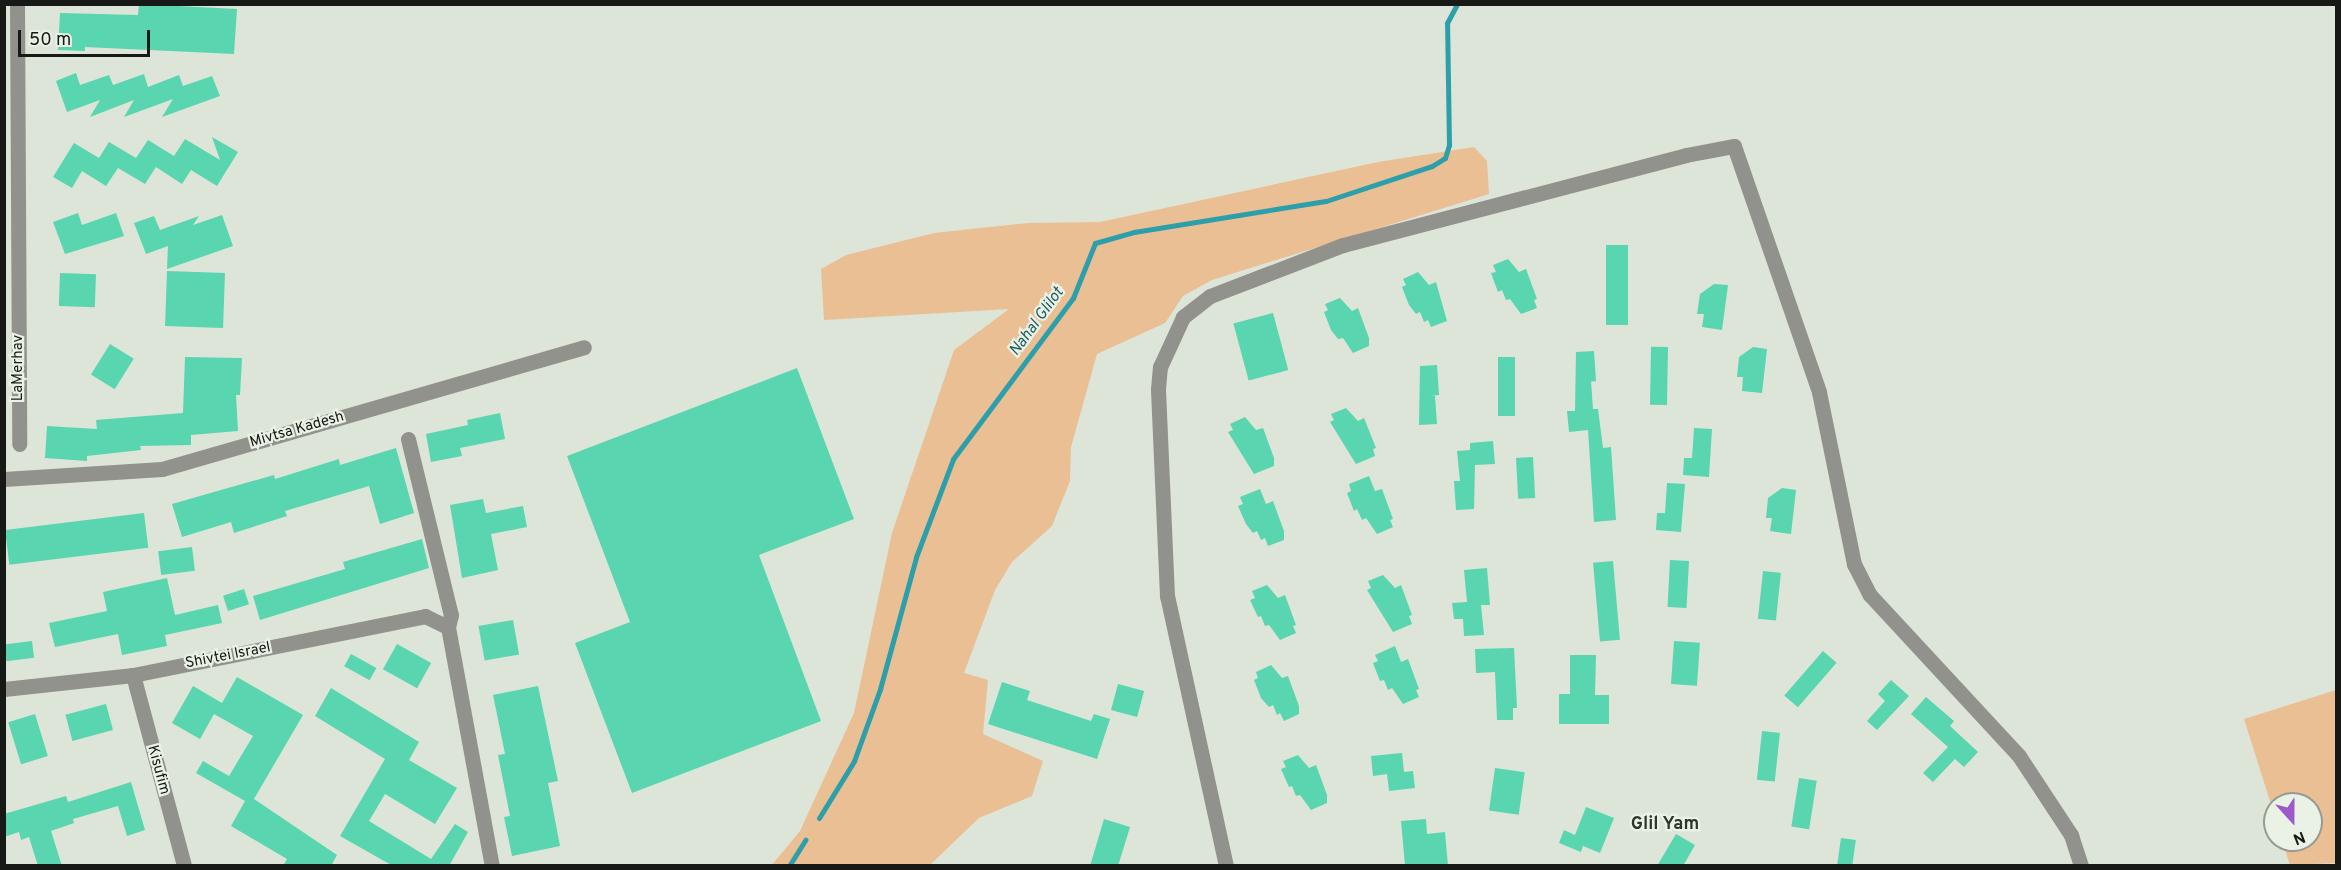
<!DOCTYPE html>
<html>
<head>
<meta charset="utf-8">
<style>
  body { margin:0 }
  #map { position:relative; width:2341px; height:870px; overflow:hidden; background:#dce5d8; font-family:Overpass,sans-serif }
  div>[style] { position:absolute }
  [style*='--x'] { left:calc(var(--x)*1px); top:calc(var(--y)*1px); width:calc(var(--w)*1px); rotate:calc(var(--a)*1deg) }
  .green>* { inset:0; background:#ebbf94 }
  .stream>* { height:5px; margin:-2.5px; padding:0 2.5px; transform-origin:2.5px; border-radius:2.5px; background:#2c9fab }
  .building>* { inset:0; background:#59d5af; transform-origin:0 0 }
  .minor>* { height:15px; margin:-7.5px; padding:0 7.5px; transform-origin:7.5px; border-radius:7.5px; background:#92928c }
  span { translate:-50% -50%; white-space:nowrap; text-align:center; line-height:1.15; -webkit-text-stroke:4.5px #eaf2e6; paint-order:stroke }
  .street-label { font-size:15px; color:#161915 }
  .water-label { font-size:16px; color:#215d64; font-style:italic }
  .quarter-label { font-size:18px; color:#2e352b; font-weight:700 }
  .frame { position:absolute; inset:0; border:6px solid #161915; pointer-events:none }
  .north { position:absolute; left:2263px; top:792px; width:60px; height:60px; box-sizing:border-box; background:#eaf2e6; border:2px solid #959b92; border-radius:50%; rotate:159deg; font-size:16px; font-weight:700; line-height:24px; text-align:center; color:#161915 }
  .north::after { content:''; display:block; margin:auto; width:21px; height:27px; background:#9d58cc; clip-path:polygon(50% 0,100% 100%,50% 72%,0 100%) }
  .scale { position:absolute; left:18px; top:30px; width:132px; height:27px; box-sizing:border-box; border:3px solid #161915; border-top:0; padding-left:8px; font-size:18px; line-height:21px; white-space:nowrap; color:#161915; -webkit-text-stroke:4px #eaf2e6; paint-order:stroke }
</style>
</head>
<body>
<div id="map">
  <div class="green">
    <i style="clip-path:polygon(1474px 147px,1487px 161px,1489px 194px,1212px 280px,1183px 296px,1165px 323px,1097px 354px,1071px 447px,1070px 481px,1052px 526px,1012px 562px,995px 590px,964px 673px,988px 680px,983px 734px,1043px 761px,1032px 796px,979px 818px,930px 865px,771px 866px,800px 831px,854px 713px,892px 533px,954px 350px,1009px 309px,824px 320px,821px 269px,846px 255px,934px 233px,1028px 223px,1100px 222px,1378px 162px)"></i>
    <i style="clip-path:polygon(2336px 690px,2336px 863px,2290px 865px,2282px 840px,2311px 840px,2311px 804px,2275px 804px,2275px 817px,2244px 719px)"></i>
  </div>
  <div class="stream">
    <i style="--x:819;--y:818;--w:67;--a:-58.4"></i>
    <i style="--x:854;--y:761;--w:77;--a:-70.1"></i>
    <i style="--x:880;--y:689;--w:137;--a:-74.7"></i>
    <i style="--x:916;--y:557;--w:105;--a:-69.3"></i>
    <i style="--x:953;--y:459;--w:201;--a:-53.3"></i>
    <i style="--x:1073;--y:298;--w:59;--a:-68.2"></i>
    <i style="--x:1095;--y:243;--w:41;--a:-15.8"></i>
    <i style="--x:1134;--y:232;--w:194;--a:-9.2"></i>
    <i style="--x:1326;--y:201;--w:112;--a:-18.3"></i>
    <i style="--x:1432;--y:166;--w:15;--a:-32"></i>
    <i style="--x:1445;--y:158;--w:14;--a:-73"></i>
    <i style="--x:1449;--y:145;--w:122;--a:-90.9"></i>
    <i style="--x:1447;--y:23;--w:21;--a:-62"></i>
    <i style="--x:789;--y:866;--w:31;--a:-58"></i>
  </div>
  <div class="building">
    <i style="clip-path:polygon(139px 4px,237px 9px,234px 54px,85px 47px,85px 51px,58px 50px,60px 13px,138px 15px)"></i>
    <i style="clip-path:polygon(76px 73px,80px 85px,109px 75px,113px 85px,144px 74px,148px 87px,179px 75px,183px 86px,212px 76px,220px 96px,162px 117px,173px 99px,124px 117px,134px 100px,90px 117px,100px 100px,67px 112px,56px 81px)"></i>
    <i style="clip-path:polygon(212px 137px,238px 152px,217px 186px,191px 170px,182px 184px,156px 167px,145px 184px,118px 168px,106px 186px,82px 171px,72px 188px,53px 177px,74px 143px,99px 158px,109px 142px,136px 158px,148px 140px,174px 156px,185px 139px,220px 160px)"></i>
    <i style="clip-path:polygon(78px 213px,82px 225px,116px 213px,124px 236px,65px 254px,53px 222px)"></i>
    <i style="clip-path:polygon(222px 215px,233px 246px,167px 269px,168px 246px,146px 254px,134px 223px,154px 216px,160px 230px,199px 216px,193px 225px)"></i>
    <i style="left:1606px;top:245px;width:22px;height:80px"></i>
    <i style="clip-path:polygon(1508px 259px,1519px 272px,1526px 269px,1537px 299px,1534px 300px,1537px 308px,1521px 314px,1510px 299px,1506px 300px,1502px 290px,1498px 292px,1491px 273px,1496px 272px,1493px 265px)"></i>
    <i style="left:167px;top:271px;width:58px;height:55px;rotate:2deg"></i>
    <i style="clip-path:polygon(1418px 272px,1429px 285px,1436px 282px,1447px 321px,1431px 327px,1428px 320px,1424px 322px,1420px 312px,1416px 314px,1409px 305px,1402px 287px,1406px 285px,1403px 279px)"></i>
    <i style="left:60px;top:273px;width:36px;height:33px;rotate:2deg"></i>
    <i style="clip-path:polygon(1714px 284px,1728px 285px,1722px 330px,1702px 327px,1704px 314px,1697px 314px,1700px 294px)"></i>
    <i style="clip-path:polygon(1340px 298px,1352px 311px,1358px 308px,1369px 338px,1369px 346px,1353px 353px,1343px 338px,1338px 339px,1331px 330px,1324px 312px,1328px 310px,1325px 304px)"></i>
    <i style="left:1273px;top:313px;width:59px;height:41px;rotate:75deg"></i>
    <i style="left:110px;top:344px;width:28px;height:36px;rotate:32deg"></i>
    <i style="left:1668px;top:347px;width:58px;height:17px;rotate:91deg"></i>
    <i style="clip-path:polygon(1753px 347px,1767px 349px,1762px 393px,1742px 391px,1743px 377px,1737px 377px,1739px 357px)"></i>
    <i style="clip-path:polygon(1594px 351px,1596px 381px,1588px 382px,1591px 381px,1593px 409px,1598px 409px,1603px 448px,1611px 447px,1616px 520px,1594px 522px,1588px 430px,1569px 432px,1567px 411px,1575px 411px,1576px 352px)"></i>
    <i style="clip-path:polygon(185px 357px,242px 358px,240px 395px,236px 395px,238px 431px,191px 435px,191px 445px,140px 446px,141px 450px,87px 456px,87px 461px,45px 458px,47px 426px,97px 429px,96px 420px,183px 413px)"></i>
    <i style="left:1515px;top:357px;width:59px;height:17px;rotate:90deg"></i>
    <i style="clip-path:polygon(1437px 365px,1439px 395px,1431px 396px,1435px 396px,1437px 424px,1419px 425px,1420px 366px)"></i>
    <i style="clip-path:polygon(797px 368px,854px 519px,759px 555px,821px 721px,632px 793px,575px 643px,630px 622px,567px 456px)"></i>
    <i style="clip-path:polygon(1346px 408px,1358px 421px,1364px 418px,1376px 448px,1373px 449px,1375px 456px,1356px 464px,1330px 422px,1334px 420px,1331px 414px)"></i>
    <i style="clip-path:polygon(500px 413px,505px 439px,460px 448px,462px 456px,431px 462px,426px 434px,468px 425px,467px 420px)"></i>
    <i style="clip-path:polygon(1245px 417px,1256px 430px,1263px 428px,1274px 458px,1274px 466px,1254px 474px,1228px 432px,1233px 430px,1230px 424px)"></i>
    <i style="clip-path:polygon(1694px 428px,1712px 429px,1709px 477px,1683px 475px,1684px 458px,1692px 458px)"></i>
    <i style="clip-path:polygon(1493px 441px,1495px 464px,1475px 465px,1474px 509px,1456px 510px,1454px 481px,1460px 481px,1457px 451px,1470px 450px,1470px 443px)"></i>
    <i style="clip-path:polygon(396px 448px,414px 513px,380px 524px,369px 486px,285px 511px,287px 516px,234px 533px,231px 522px,182px 537px,172px 504px,274px 475px,275px 479px,339px 459px,340px 465px)"></i>
    <i style="left:1533px;top:457px;width:41px;height:17px;rotate:87deg"></i>
    <i style="clip-path:polygon(1369px 476px,1375px 491px,1382px 489px,1393px 519px,1390px 520px,1393px 527px,1377px 534px,1366px 518px,1362px 520px,1357px 509px,1354px 511px,1347px 493px,1351px 491px,1349px 484px)"></i>
    <i style="clip-path:polygon(1667px 483px,1685px 484px,1681px 532px,1656px 530px,1657px 513px,1665px 513px)"></i>
    <i style="clip-path:polygon(1782px 488px,1796px 490px,1791px 534px,1770px 531px,1772px 518px,1766px 518px,1768px 498px)"></i>
    <i style="clip-path:polygon(1260px 489px,1266px 504px,1273px 501px,1284px 531px,1284px 540px,1268px 546px,1265px 538px,1261px 540px,1257px 531px,1253px 533px,1246px 524px,1238px 506px,1243px 504px,1240px 497px)"></i>
    <i style="clip-path:polygon(483px 499px,486px 513px,523px 506px,527px 527px,491px 534px,498px 570px,462px 578px,450px 505px)"></i>
    <i style="left:144px;top:513px;width:35px;height:140px;rotate:83deg"></i>
    <i style="clip-path:polygon(422px 539px,429px 568px,260px 620px,253px 596px,345px 569px,343px 562px)"></i>
    <i style="left:192px;top:547px;width:24px;height:34px;rotate:83deg"></i>
    <i style="left:1670px;top:560px;width:19px;height:47px;rotate:3deg"></i>
    <i style="left:1613px;top:561px;width:79px;height:20px;rotate:85deg"></i>
    <i style="clip-path:polygon(1487px 568px,1490px 605px,1481px 605px,1484px 635px,1464px 636px,1463px 619px,1454px 619px,1452px 603px,1467px 602px,1464px 570px)"></i>
    <i style="left:1763px;top:571px;width:18px;height:48px;rotate:6deg"></i>
    <i style="clip-path:polygon(1383px 575px,1395px 588px,1401px 585px,1412px 615px,1409px 616px,1412px 624px,1393px 632px,1367px 590px,1371px 588px,1368px 581px)"></i>
    <i style="clip-path:polygon(167px 578px,175px 615px,218px 605px,222px 623px,165px 635px,167px 646px,122px 655px,118px 634px,55px 647px,49px 623px,107px 611px,103px 592px)"></i>
    <i style="clip-path:polygon(1267px 585px,1278px 598px,1285px 595px,1296px 625px,1293px 626px,1296px 633px,1280px 640px,1269px 625px,1265px 626px,1261px 616px,1258px 617px,1250px 600px,1255px 598px,1252px 591px)"></i>
    <i style="left:244px;top:589px;width:16px;height:22px;rotate:72deg"></i>
    <i style="left:513px;top:620px;width:35px;height:35px;rotate:80deg"></i>
    <i style="left:32px;top:641px;width:17px;height:28px;rotate:83deg"></i>
    <i style="left:1674px;top:641px;width:26px;height:43px;rotate:4deg"></i>
    <i style="left:397px;top:644px;width:39px;height:29px;rotate:29deg"></i>
    <i style="clip-path:polygon(1395px 646px,1401px 662px,1408px 659px,1419px 689px,1416px 690px,1419px 697px,1403px 704px,1392px 688px,1388px 690px,1384px 680px,1380px 681px,1373px 663px,1378px 661px,1375px 655px)"></i>
    <i style="clip-path:polygon(1514px 648px,1517px 708px,1513px 708px,1513px 720px,1497px 720px,1495px 672px,1476px 673px,1475px 649px)"></i>
    <i style="left:1823px;top:651px;width:18px;height:59px;rotate:41deg"></i>
    <i style="left:351px;top:654px;width:29px;height:14px;rotate:29deg"></i>
    <i style="clip-path:polygon(1570px 655px,1596px 655px,1595px 695px,1609px 695px,1609px 724px,1559px 724px,1559px 694px,1570px 694px)"></i>
    <i style="clip-path:polygon(1271px 665px,1282px 678px,1288px 676px,1299px 706px,1299px 714px,1284px 721px,1280px 713px,1277px 715px,1273px 705px,1269px 707px,1261px 698px,1254px 680px,1258px 678px,1256px 672px)"></i>
    <i style="clip-path:polygon(237px 677px,303px 715px,254px 799px,337px 855px,331px 866px,283px 866px,287px 859px,231px 826px,245px 801px,196px 773px,203px 761px,229px 776px,253px 736px,214px 714px,200px 739px,172px 723px,193px 686px,222px 703px)"></i>
    <i style="clip-path:polygon(1891px 680px,1909px 696px,1877px 730px,1867px 721px,1885px 701px,1878px 694px)"></i>
    <i style="clip-path:polygon(1002px 682px,1030px 691px,1027px 700px,1091px 721px,1094px 714px,1110px 719px,1097px 759px,988px 724px)"></i>
    <i style="left:1118px;top:684px;width:27px;height:27px;rotate:15deg"></i>
    <i style="clip-path:polygon(538px 686px,558px 781px,548px 783px,560px 846px,512px 856px,504px 817px,510px 816px,498px 755px,505px 754px,493px 695px)"></i>
    <i style="clip-path:polygon(331px 688px,419px 742px,409px 760px,457px 788px,435px 824px,385px 794px,369px 821px,431px 859px,455px 824px,468px 832px,449px 866px,393px 866px,340px 836px,385px 759px,315px 716px)"></i>
    <i style="clip-path:polygon(1926px 697px,1954px 721px,1950px 726px,1978px 752px,1964px 767px,1955px 759px,1933px 782px,1923px 773px,1948px 747px,1911px 714px)"></i>
    <i style="left:106px;top:704px;width:27px;height:42px;rotate:75deg"></i>
    <i style="left:35px;top:714px;width:44px;height:28px;rotate:73deg"></i>
    <i style="left:1762px;top:731px;width:18px;height:49px;rotate:6deg"></i>
    <i style="clip-path:polygon(1402px 753px,1404px 772px,1413px 771px,1415px 788px,1389px 791px,1387px 774px,1373px 776px,1371px 756px)"></i>
    <i style="clip-path:polygon(1298px 755px,1309px 768px,1316px 765px,1327px 795px,1327px 803px,1311px 810px,1300px 795px,1296px 796px,1292px 786px,1289px 787px,1281px 769px,1286px 767px,1283px 761px)"></i>
    <i style="left:1495px;top:768px;width:30px;height:43px;rotate:8deg"></i>
    <i style="left:1799px;top:778px;width:18px;height:49px;rotate:9deg"></i>
    <i style="clip-path:polygon(131px 782px,145px 830px,127px 836px,118px 806px,73px 819px,74px 823px,51px 831px,62px 866px,38px 866px,29px 837px,21px 840px,19px 832px,4px 837px,4px 814px,66px 796px,68px 802px)"></i>
    <i style="clip-path:polygon(1586px 807px,1614px 818px,1600px 853px,1583px 846px,1581px 852px,1559px 843px,1564px 830px,1575px 835px)"></i>
    <i style="clip-path:polygon(1104px 819px,1130px 827px,1118px 866px,1090px 866px)"></i>
    <i style="clip-path:polygon(1426px 819px,1427px 834px,1445px 832px,1448px 866px,1405px 865px,1401px 821px)"></i>
    <i style="clip-path:polygon(1676px 834px,1695px 845px,1683px 866px,1657px 866px)"></i>
    <i style="left:1841px;top:838px;width:15px;height:28px;rotate:8deg"></i>
  </div>
  <div class="minor">
    <i style="--x:17;--y:4;--w:440;--a:89.7"></i>
    <i style="--x:408;--y:439;--w:181;--a:76.3"></i>
    <i style="--x:451;--y:615;--w:12;--a:104"></i>
    <i style="--x:448;--y:627;--w:243;--a:79.6"></i>
    <i style="--x:4;--y:479;--w:158;--a:-3.6"></i>
    <i style="--x:162;--y:469;--w:439;--a:-16.1"></i>
    <i style="--x:133;--y:675;--w:198;--a:75"></i>
    <i style="--x:4;--y:689;--w:130;--a:-6.2"></i>
    <i style="--x:133;--y:675;--w:298;--a:-11.4"></i>
    <i style="--x:425;--y:616;--w:25;--a:26"></i>
    <i style="--x:1226;--y:866;--w:276;--a:-102.3"></i>
    <i style="--x:1167;--y:596;--w:207;--a:-92.5"></i>
    <i style="--x:1158;--y:389;--w:22;--a:-85"></i>
    <i style="--x:1160;--y:367;--w:55;--a:-65.3"></i>
    <i style="--x:1183;--y:317;--w:34;--a:-38"></i>
    <i style="--x:1210;--y:296;--w:142;--a:-21"></i>
    <i style="--x:1343;--y:245;--w:355;--a:-14.7"></i>
    <i style="--x:1686;--y:155;--w:49;--a:-10.6"></i>
    <i style="--x:1734;--y:146;--w:260;--a:70.9"></i>
    <i style="--x:1819;--y:392;--w:176;--a:78.5"></i>
    <i style="--x:1854;--y:564;--w:35;--a:63"></i>
    <i style="--x:1870;--y:595;--w:219;--a:47.2"></i>
    <i style="--x:2019;--y:756;--w:95;--a:56.6"></i>
    <i style="--x:2071;--y:835;--w:33;--a:72"></i>
  </div>
  <div class="street-label">
    <span style="left:19px;top:368px;rotate:-90deg">LaMerhav</span>
    <span style="left:297px;top:430px;rotate:-16deg">Mivtsa Kadesh</span>
    <span style="left:228px;top:656px;rotate:-11deg">Shivtei Israel</span>
    <span style="left:158px;top:770px;rotate:75deg">Kisufim</span>
  </div>
  <div class="water-label">
    <span style="left:1037px;top:322px;rotate:-54deg">Nahal Glilot</span>
  </div>
  <div class="quarter-label">
    <span style="left:1665px;top:825px">Glil Yam</span>
  </div>
  <div class="frame"></div>
  <div class="north">N</div>
  <div class="scale">50 m</div>
</div>
</body>
</html>
